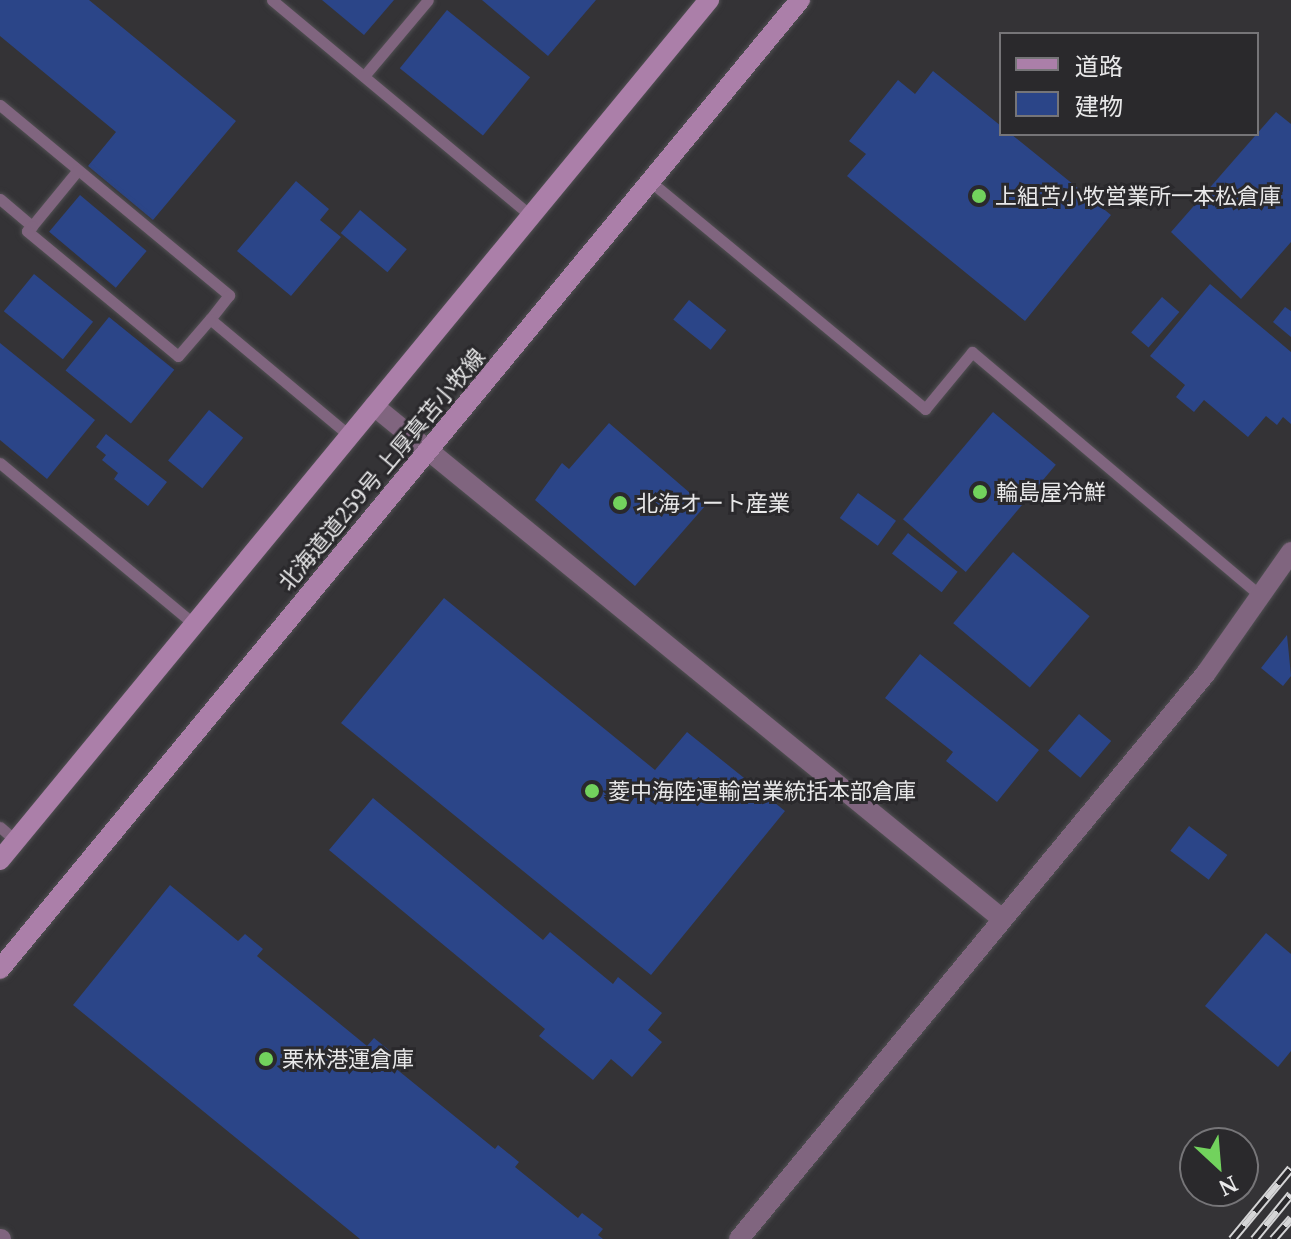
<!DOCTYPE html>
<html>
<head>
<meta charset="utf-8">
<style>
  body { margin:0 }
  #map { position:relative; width:1291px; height:1239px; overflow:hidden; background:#343336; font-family:"Noto Serif","Noto Sans JP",serif }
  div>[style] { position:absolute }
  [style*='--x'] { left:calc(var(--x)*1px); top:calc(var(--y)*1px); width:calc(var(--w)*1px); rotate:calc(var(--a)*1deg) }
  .building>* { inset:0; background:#2b4588; transform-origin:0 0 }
  .roads { filter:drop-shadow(0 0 2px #515053) drop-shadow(0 0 2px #515053) }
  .service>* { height:11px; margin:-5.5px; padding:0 5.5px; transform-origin:5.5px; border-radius:5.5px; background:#80657f }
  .minor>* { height:20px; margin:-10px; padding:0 10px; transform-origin:10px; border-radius:10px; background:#80657f }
  .tertiary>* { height:20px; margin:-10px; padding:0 10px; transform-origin:10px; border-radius:10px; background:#80657f }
  .secondary>* { height:20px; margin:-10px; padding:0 10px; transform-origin:10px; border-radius:10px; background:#ab7fa9 }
  .rail>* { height:9px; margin-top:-4.5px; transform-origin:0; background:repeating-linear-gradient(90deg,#2a292c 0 18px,#d5d5d6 0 36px); box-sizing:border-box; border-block:2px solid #d5d5d6 }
  .dots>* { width:22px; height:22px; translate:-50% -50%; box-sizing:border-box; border:4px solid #2a292c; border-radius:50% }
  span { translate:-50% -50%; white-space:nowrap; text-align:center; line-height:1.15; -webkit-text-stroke:6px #2a292c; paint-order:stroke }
  .poi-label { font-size:22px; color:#e8e8e9 }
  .left { translate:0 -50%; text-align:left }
  .street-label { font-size:22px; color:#e8e8e9 }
  .legend { position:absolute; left:999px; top:32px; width:260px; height:104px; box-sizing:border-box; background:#2a292c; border:2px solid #767578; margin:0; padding:10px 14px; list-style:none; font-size:24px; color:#e8e8e9 }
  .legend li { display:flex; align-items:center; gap:16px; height:40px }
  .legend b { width:40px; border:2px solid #767578 }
  .north { position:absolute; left:1179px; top:1127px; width:80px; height:80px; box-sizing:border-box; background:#2a292c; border:2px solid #767578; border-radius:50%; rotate:154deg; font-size:22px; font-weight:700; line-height:32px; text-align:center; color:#e8e8e9 }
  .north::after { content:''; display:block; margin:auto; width:28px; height:36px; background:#72d25d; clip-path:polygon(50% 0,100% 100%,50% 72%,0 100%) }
</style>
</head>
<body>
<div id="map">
  <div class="building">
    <i style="clip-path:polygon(0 0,89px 0,236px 121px,153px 220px,88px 166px,116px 132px,0 36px)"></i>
    <i style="clip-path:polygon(322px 0,394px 0,364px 35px)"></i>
    <i style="clip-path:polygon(482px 0,596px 0,548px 56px)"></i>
    <i style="left:447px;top:10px;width:107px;height:75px;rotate:39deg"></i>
    <i style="clip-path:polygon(933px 71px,1001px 126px,1001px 134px,1011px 134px,1111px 215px,1025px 321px,847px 176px,866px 154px,849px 141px,898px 80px,915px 94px)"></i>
    <i style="clip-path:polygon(1276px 112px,1291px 124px,1291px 242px,1241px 299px,1171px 232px)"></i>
    <i style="clip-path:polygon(296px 181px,329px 209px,320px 220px,341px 237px,291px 296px,237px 251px)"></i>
    <i style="left:80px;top:195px;width:87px;height:48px;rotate:40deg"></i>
    <i style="left:360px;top:210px;width:61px;height:30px;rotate:40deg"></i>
    <i style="left:34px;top:274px;width:76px;height:48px;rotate:39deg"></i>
    <i style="clip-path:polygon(1210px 284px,1291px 352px,1291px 424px,1283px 417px,1277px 425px,1266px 416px,1248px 437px,1204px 400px,1194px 412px,1176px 397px,1185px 385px,1150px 356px)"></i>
    <i style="left:1162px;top:297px;width:23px;height:47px;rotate:41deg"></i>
    <i style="left:689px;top:300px;width:48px;height:25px;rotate:39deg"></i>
    <i style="clip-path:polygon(1285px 307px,1291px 311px,1291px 337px,1273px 322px)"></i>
    <i style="left:109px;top:317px;width:84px;height:69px;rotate:39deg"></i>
    <i style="clip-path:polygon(0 343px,95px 420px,47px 479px,0 440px)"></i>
    <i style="left:209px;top:410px;width:44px;height:65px;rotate:39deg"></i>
    <i style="left:993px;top:412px;width:82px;height:140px;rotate:40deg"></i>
    <i style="clip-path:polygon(609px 423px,705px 506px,635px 586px,535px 500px,562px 463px,569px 469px)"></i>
    <i style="clip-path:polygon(106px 434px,167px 482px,148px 506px,114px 479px,118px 473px,102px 460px,106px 455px,96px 447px)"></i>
    <i style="left:858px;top:493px;width:47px;height:31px;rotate:36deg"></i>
    <i style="left:908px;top:533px;width:63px;height:26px;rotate:38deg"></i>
    <i style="left:1013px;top:552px;width:100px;height:93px;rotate:40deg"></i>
    <i style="clip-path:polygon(444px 598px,655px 770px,687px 732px,785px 811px,651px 975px,341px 723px)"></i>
    <i style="clip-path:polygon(1287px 635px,1291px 676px,1283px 686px,1261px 668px)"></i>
    <i style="clip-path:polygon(920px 654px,1039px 750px,997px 802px,946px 761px,953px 752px,885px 698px)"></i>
    <i style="left:1079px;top:714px;width:42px;height:48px;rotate:40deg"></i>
    <i style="clip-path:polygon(373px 798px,543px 940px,550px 932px,613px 984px,618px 977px,662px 1013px,648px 1030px,662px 1042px,632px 1077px,611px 1059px,593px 1080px,539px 1036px,545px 1029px,329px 850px)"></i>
    <i style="left:1189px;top:826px;width:48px;height:31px;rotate:37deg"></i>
    <i style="clip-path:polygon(170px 885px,238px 941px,245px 934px,263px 949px,257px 956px,367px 1046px,374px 1038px,395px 1055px,389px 1063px,495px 1149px,498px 1145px,519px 1162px,515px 1167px,578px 1218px,582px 1213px,603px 1229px,598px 1235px,603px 1239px,360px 1239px,73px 1005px)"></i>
    <i style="clip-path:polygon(1266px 933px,1291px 954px,1291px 1051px,1278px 1067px,1205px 1006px)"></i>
  </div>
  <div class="roads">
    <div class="service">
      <i style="--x:272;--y:0;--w:337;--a:39.8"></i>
      <i style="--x:364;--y:76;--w:99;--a:-49.9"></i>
      <i style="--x:0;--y:105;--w:298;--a:39.7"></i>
      <i style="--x:229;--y:295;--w:31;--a:128"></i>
      <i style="--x:210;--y:319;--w:182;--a:39.9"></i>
      <i style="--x:651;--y:182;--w:356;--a:39.6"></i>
      <i style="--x:925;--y:409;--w:74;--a:-50.5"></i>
      <i style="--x:972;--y:352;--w:378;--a:40.2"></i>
      <i style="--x:0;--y:199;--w:42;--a:40.2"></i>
      <i style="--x:32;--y:226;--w:72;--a:-50.6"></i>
      <i style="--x:32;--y:226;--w:7;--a:135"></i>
      <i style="--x:27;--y:231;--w:196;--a:39.6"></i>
      <i style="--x:178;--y:356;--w:49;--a:-49.1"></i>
      <i style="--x:0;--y:463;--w:252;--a:39.7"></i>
      <i style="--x:0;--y:827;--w:21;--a:41"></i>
    </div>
    <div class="minor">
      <i style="--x:374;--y:406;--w:811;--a:39.24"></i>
      <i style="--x:0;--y:1239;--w:1;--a:0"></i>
    </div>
    <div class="tertiary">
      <i style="--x:739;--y:1239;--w:734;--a:-50.47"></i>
      <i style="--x:1206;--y:673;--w:148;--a:-54.9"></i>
    </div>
    <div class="secondary">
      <i style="--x:0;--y:860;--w:1115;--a:-50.5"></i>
      <i style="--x:0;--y:969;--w:1257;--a:-50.46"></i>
    </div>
  </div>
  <div class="rail">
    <i style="--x:1232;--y:1239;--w:92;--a:-50.3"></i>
    <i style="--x:1254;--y:1239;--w:58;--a:-50.6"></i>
    <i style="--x:1273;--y:1239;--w:28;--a:-49"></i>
  </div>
  <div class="dots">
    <i style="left:979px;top:196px;background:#72d25d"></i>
    <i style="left:980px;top:492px;background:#72d25d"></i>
    <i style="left:620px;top:503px;background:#72d25d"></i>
    <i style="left:592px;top:791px;background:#72d25d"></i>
    <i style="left:266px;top:1059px;background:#72d25d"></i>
  </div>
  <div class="poi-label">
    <span class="left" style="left:995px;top:196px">上組苫小牧営業所一本松倉庫</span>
    <span class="left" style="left:996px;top:492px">輪島屋冷鮮</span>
    <span class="left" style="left:636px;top:503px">北海オート産業</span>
    <span class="left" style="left:608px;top:791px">菱中海陸運輸営業統括本部倉庫</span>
    <span class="left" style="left:282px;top:1059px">栗林港運倉庫</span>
  </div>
  <div class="street-label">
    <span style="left:381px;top:469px;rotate:-50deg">北海道道259号 上厚真苫小牧線</span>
  </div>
  <ul class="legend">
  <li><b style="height:10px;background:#ab7fa9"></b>道路</li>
  <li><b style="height:22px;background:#2b4588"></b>建物</li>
  </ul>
  <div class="north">N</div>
</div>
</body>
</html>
